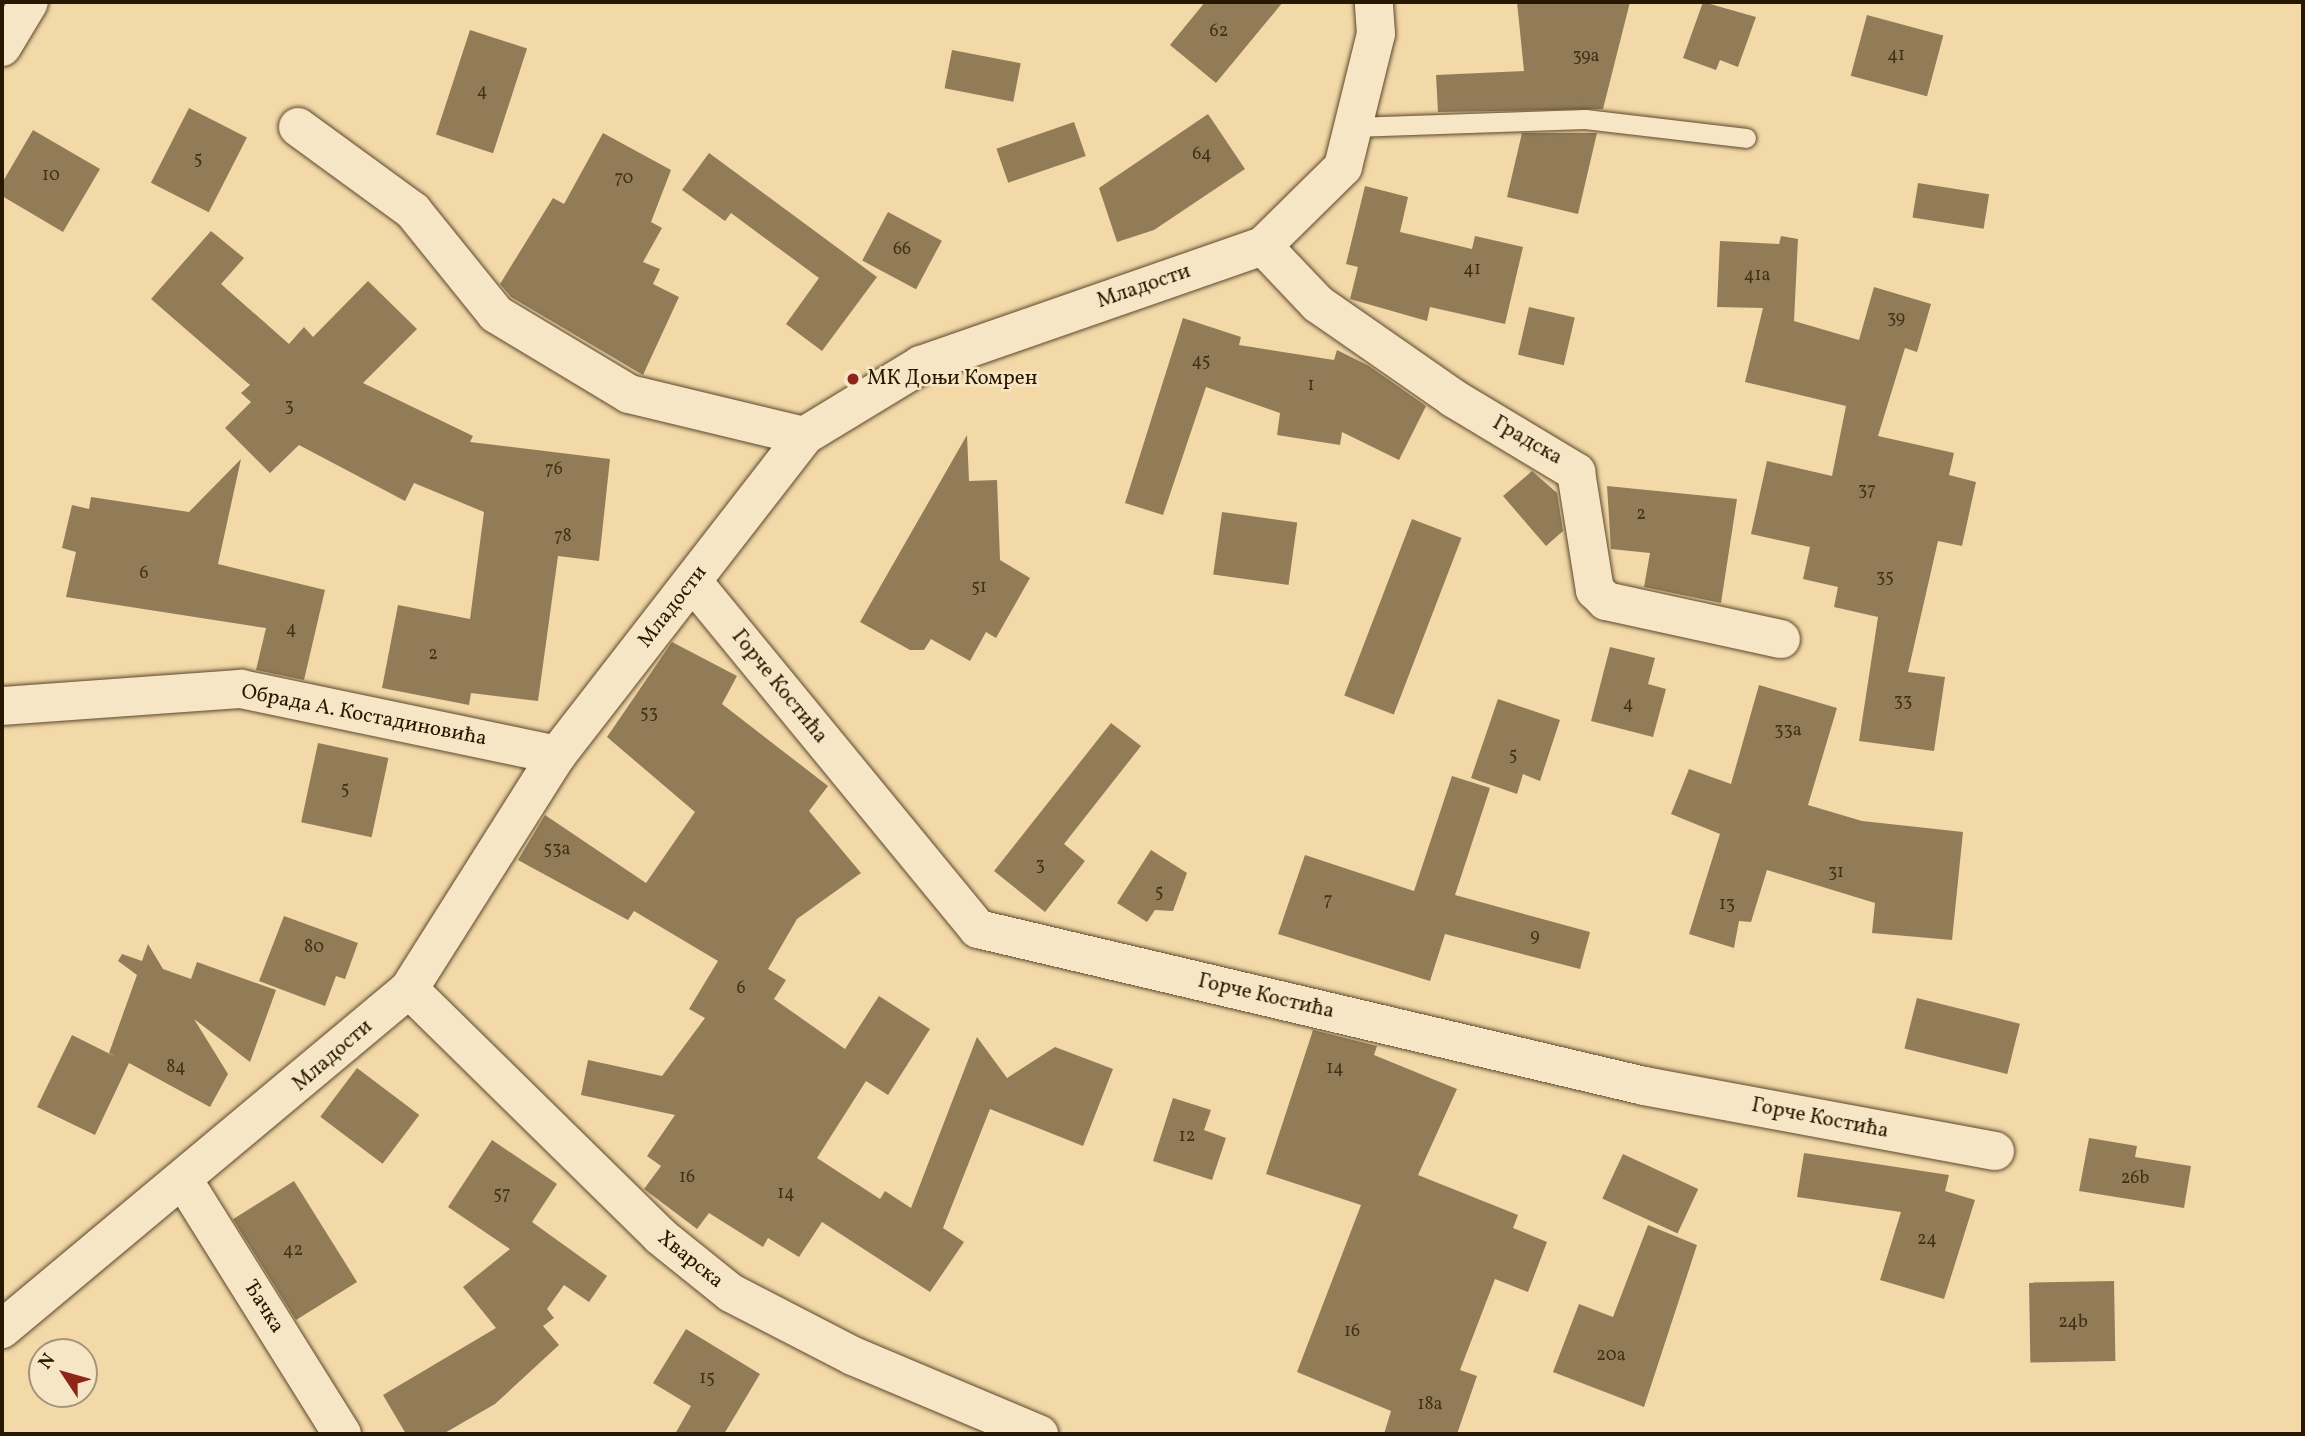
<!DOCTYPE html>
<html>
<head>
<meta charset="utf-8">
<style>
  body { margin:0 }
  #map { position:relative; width:2305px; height:1436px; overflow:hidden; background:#f3d8a8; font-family:Vollkorn,serif }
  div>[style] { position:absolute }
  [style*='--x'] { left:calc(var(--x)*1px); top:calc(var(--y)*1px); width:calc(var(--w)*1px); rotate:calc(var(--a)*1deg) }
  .building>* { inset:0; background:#927c58; transform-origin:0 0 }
  .roads { filter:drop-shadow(0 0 2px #5c482b) drop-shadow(0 0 2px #5c482b) }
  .service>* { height:19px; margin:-9.5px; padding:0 9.5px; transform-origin:9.5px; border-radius:9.5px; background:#f7e6c6 }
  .minor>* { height:38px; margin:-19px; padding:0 19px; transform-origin:19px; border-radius:19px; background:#f7e6c6 }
  .dots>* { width:19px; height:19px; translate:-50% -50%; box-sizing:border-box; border:4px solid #f7e6c6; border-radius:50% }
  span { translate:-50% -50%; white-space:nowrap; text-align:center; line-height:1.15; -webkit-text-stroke:5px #f7e6c6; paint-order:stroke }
  .number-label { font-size:18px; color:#433117 }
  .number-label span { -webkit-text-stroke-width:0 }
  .street-label { font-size:21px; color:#291801 }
  .poi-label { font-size:21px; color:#291801 }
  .left { translate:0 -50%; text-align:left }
  .frame { position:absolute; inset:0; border:4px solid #291801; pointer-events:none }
  .north { position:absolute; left:28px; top:1338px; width:70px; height:70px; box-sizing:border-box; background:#f7e6c6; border:2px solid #a59477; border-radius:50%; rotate:306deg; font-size:19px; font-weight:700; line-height:28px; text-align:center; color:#291801 }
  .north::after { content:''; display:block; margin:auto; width:24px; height:32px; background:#8f2418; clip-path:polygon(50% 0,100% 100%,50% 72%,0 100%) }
</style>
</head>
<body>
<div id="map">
  <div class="building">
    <i style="clip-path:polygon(1205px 2px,1283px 2px,1216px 83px,1170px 45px)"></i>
    <i style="clip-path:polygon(1517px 2px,1630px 2px,1603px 109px,1438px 112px,1436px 75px,1524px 71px)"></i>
    <i style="clip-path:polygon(1703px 2px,1756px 17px,1738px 67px,1720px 60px,1716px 70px,1683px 58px)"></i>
    <i style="left:1867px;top:15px;width:79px;height:63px;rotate:15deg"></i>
    <i style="left:470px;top:30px;width:60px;height:110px;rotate:18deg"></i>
    <i style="left:952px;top:50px;width:70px;height:39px;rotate:11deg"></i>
    <i style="left:189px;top:108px;width:65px;height:84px;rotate:27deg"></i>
    <i style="clip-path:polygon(1208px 114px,1245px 169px,1154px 230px,1117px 242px,1099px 188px)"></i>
    <i style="left:1074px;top:122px;width:36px;height:82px;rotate:71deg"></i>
    <i style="clip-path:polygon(33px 130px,100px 169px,63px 232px,2px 196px,2px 183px)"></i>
    <i style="clip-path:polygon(603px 133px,671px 170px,651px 222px,662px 228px,643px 262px,660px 269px,653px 284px,679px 297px,643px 375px,511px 297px,500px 284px,553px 198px,564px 204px)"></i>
    <i style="clip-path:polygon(1522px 133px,1597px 133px,1578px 214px,1507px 197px)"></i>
    <i style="clip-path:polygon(709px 153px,877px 277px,822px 351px,786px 324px,819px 278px,731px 213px,725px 221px,682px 190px)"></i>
    <i style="left:1918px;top:183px;width:72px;height:35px;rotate:9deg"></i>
    <i style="clip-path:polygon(1365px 186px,1408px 197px,1400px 232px,1472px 249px,1475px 236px,1523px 247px,1505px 324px,1430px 307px,1427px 321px,1350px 299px,1358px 267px,1346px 264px)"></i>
    <i style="left:888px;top:212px;width:61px;height:55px;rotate:28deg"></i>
    <i style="clip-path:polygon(211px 231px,244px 258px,221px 284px,289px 344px,304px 327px,313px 337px,368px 281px,417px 329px,363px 383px,473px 436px,470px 442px,610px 459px,599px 561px,558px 556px,538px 701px,471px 693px,469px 705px,382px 688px,398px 605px,470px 619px,484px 512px,414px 483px,405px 501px,299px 445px,270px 473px,225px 428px,251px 402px,241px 393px,250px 385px,151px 299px)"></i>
    <i style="clip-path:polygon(1781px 236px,1798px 239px,1794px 321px,1859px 340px,1874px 287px,1931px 304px,1917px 352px,1905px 348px,1878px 436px,1954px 453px,1949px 475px,1976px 482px,1962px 546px,1938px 541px,1908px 672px,1945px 677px,1934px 751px,1859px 741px,1878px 617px,1834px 607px,1838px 587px,1803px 579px,1810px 547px,1751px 534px,1767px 461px,1832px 476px,1846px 406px,1745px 382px,1763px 308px,1717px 307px,1720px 241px,1779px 244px)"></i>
    <i style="left:1529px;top:307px;width:47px;height:49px;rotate:13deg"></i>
    <i style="clip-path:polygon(1183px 318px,1241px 337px,1239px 345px,1334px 360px,1337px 350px,1369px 366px,1426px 406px,1399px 460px,1342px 432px,1340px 445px,1277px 435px,1280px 413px,1206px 387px,1163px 515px,1125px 503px)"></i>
    <i style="clip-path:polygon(967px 435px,969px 481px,997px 480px,1000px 560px,1030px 578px,996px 638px,986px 632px,970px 661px,931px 639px,924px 650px,910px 650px,860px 622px)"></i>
    <i style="clip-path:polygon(241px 459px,218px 564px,325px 590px,304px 680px,256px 670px,266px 628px,66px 597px,76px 552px,62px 548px,72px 505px,89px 509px,91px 497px,189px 512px)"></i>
    <i style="clip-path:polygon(1532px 471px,1557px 493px,1563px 531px,1546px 546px,1503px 496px)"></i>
    <i style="clip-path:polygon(1607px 486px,1737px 499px,1721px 603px,1644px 587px,1650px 553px,1611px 549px)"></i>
    <i style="left:1222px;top:512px;width:76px;height:63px;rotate:8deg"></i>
    <i style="left:1412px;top:519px;width:53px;height:189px;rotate:21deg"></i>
    <i style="clip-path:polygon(672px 642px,737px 676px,722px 704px,828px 786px,809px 811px,861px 873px,797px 919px,768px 969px,786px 980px,774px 999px,845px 1049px,879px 996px,930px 1029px,888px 1095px,866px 1081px,817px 1158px,880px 1199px,885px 1191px,911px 1208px,977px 1037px,1007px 1078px,1055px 1047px,1113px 1069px,1083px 1146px,990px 1109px,943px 1228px,964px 1242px,930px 1292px,822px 1222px,799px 1257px,768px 1238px,763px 1247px,709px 1213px,697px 1229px,644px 1189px,661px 1166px,647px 1156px,675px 1115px,581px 1095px,588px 1060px,662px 1076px,705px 1018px,689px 1009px,718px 961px,634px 911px,628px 920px,518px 860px,545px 815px,646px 883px,695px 812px,607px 737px)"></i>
    <i style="clip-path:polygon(1610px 647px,1655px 658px,1648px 684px,1666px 689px,1653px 737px,1591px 721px)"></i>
    <i style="clip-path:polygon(1759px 685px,1837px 708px,1808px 805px,1862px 821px,1963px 832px,1952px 940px,1872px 933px,1875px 903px,1767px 870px,1751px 922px,1739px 921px,1734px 948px,1689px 934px,1720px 834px,1671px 814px,1689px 769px,1731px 784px)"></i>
    <i style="clip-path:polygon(1498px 699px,1560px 720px,1540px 781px,1523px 774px,1517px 794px,1471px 778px)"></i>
    <i style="clip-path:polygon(1111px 723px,1141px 746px,1064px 844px,1085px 861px,1045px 912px,994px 871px)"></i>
    <i style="left:318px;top:743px;width:72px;height:81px;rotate:12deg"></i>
    <i style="clip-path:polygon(1452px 776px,1490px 788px,1455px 895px,1590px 932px,1580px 969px,1445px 934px,1430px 981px,1278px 934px,1305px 855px,1414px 891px)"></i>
    <i style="clip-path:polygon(1151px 850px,1187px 873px,1173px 911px,1155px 910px,1147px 922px,1117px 903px)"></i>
    <i style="clip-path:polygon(284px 916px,358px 943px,345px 979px,336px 976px,325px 1006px,259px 981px)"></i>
    <i style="clip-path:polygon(148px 944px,163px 969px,191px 979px,197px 962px,276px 990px,250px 1062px,194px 1019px,228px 1074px,210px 1107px,129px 1063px,95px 1135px,37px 1107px,72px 1035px,116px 1057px,109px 1053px,137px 975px,118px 961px,122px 954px,142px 961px)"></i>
    <i style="left:1917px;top:998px;width:106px;height:52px;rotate:14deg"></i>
    <i style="clip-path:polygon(1313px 1030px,1377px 1046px,1374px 1055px,1457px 1089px,1418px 1175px,1518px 1215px,1513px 1228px,1547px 1242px,1528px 1292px,1495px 1279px,1460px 1370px,1477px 1376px,1457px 1434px,1384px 1434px,1391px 1411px,1297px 1372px,1361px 1205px,1266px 1174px)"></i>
    <i style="left:357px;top:1068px;width:78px;height:61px;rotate:37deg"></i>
    <i style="clip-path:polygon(1173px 1098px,1211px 1110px,1204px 1130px,1226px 1138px,1212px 1180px,1153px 1161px)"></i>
    <i style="clip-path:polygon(2089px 1138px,2137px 1146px,2135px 1157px,2191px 1166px,2184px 1208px,2079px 1191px)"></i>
    <i style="clip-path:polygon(492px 1140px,557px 1184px,532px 1222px,607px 1276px,589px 1302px,564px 1285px,547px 1309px,554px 1318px,543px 1326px,559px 1345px,495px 1404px,443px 1434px,406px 1434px,383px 1395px,496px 1328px,463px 1287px,510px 1249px,448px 1207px)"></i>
    <i style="clip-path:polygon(1804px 1153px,1949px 1175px,1945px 1191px,1975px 1200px,1944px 1299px,1880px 1280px,1901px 1212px,1797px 1197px)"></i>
    <i style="left:1623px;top:1154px;width:83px;height:49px;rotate:25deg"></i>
    <i style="left:294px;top:1181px;width:119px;height:72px;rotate:58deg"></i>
    <i style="clip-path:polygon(1648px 1225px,1697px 1245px,1644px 1407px,1553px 1372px,1579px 1304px,1613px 1317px)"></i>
    <i style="left:2114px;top:1281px;width:80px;height:85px;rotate:89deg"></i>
    <i style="clip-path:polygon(686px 1329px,760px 1374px,724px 1434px,675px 1434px,691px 1406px,653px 1383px)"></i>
  </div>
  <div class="roads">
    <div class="service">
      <i style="--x:1353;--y:127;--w:232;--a:-2"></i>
      <i style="--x:1585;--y:119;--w:162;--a:6.7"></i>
    </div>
    <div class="minor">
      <i style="--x:2;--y:47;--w:52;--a:-59"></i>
      <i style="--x:298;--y:127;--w:142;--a:36.1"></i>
      <i style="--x:413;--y:211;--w:132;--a:51.1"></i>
      <i style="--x:496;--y:314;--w:155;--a:31"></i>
      <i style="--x:629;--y:394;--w:180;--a:13.5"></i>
      <i style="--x:1263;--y:246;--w:80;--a:46.5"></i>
      <i style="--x:1318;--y:304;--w:165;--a:34.8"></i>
      <i style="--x:1453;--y:398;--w:144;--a:31"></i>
      <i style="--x:1576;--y:472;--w:120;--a:80.9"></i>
      <i style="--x:1595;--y:590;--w:16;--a:45"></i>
      <i style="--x:1606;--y:601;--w:179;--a:12.3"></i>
      <i style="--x:693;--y:582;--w:449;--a:50.6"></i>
      <i style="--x:978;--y:929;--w:684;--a:13.26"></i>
      <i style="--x:1644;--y:1086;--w:357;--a:10.5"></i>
      <i style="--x:2;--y:706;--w:240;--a:-4.1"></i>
      <i style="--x:241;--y:689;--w:323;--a:11.8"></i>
      <i style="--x:409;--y:989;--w:352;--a:44.5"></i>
      <i style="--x:660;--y:1236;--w:91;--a:38.8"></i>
      <i style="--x:731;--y:1293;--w:137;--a:27.3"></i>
      <i style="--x:853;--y:1356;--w:202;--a:22.8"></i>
      <i style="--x:184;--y:1181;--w:298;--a:58"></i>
      <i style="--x:2;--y:1329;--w:530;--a:-39.87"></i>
      <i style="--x:409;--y:989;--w:277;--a:-57.7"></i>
      <i style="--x:557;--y:755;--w:403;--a:-52.2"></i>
      <i style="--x:804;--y:436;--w:137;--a:-31.3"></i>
      <i style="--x:921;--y:365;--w:362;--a:-19.2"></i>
      <i style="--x:1263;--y:246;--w:112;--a:-44.6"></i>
      <i style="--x:1343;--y:167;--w:137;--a:-76.1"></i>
      <i style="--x:1376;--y:34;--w:32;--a:-94"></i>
    </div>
  </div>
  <div class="dots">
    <i style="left:853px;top:379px;background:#8f2418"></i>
  </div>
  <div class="number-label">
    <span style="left:1219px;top:32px">62</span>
    <span style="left:1896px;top:56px">41</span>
    <span style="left:1586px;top:57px">39a</span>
    <span style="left:482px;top:92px">4</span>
    <span style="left:1202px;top:155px">64</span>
    <span style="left:198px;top:160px">5</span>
    <span style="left:51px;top:176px">10</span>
    <span style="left:624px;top:179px">70</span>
    <span style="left:902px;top:250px">66</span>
    <span style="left:1472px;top:270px">41</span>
    <span style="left:1757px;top:276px">41a</span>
    <span style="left:1896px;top:319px">39</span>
    <span style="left:1201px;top:362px">45</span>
    <span style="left:1311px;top:386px">1</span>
    <span style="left:289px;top:407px">3</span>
    <span style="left:554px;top:470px">76</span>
    <span style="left:1867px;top:491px">37</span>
    <span style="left:1641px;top:515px">2</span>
    <span style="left:563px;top:537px">78</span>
    <span style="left:144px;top:574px">6</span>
    <span style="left:1885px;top:578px">35</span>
    <span style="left:979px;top:588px">51</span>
    <span style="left:291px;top:630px">4</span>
    <span style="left:433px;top:655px">2</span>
    <span style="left:1903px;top:702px">33</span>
    <span style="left:1628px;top:705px">4</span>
    <span style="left:649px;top:714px">53</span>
    <span style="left:1788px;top:731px">33a</span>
    <span style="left:1513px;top:756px">5</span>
    <span style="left:345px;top:790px">5</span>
    <span style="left:557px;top:850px">53a</span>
    <span style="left:1040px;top:866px">3</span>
    <span style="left:1836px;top:873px">31</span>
    <span style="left:1159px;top:893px">5</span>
    <span style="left:1328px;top:901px">7</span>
    <span style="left:1727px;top:905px">13</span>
    <span style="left:1535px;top:937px">9</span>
    <span style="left:314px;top:948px">80</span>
    <span style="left:741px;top:989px">6</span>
    <span style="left:176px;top:1068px">84</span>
    <span style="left:1335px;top:1069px">14</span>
    <span style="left:1187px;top:1137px">12</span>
    <span style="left:687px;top:1178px">16</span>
    <span style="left:2135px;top:1179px">26b</span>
    <span style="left:786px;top:1194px">14</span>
    <span style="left:502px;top:1195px">57</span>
    <span style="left:1927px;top:1240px">24</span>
    <span style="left:293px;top:1251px">42</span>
    <span style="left:2073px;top:1323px">24b</span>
    <span style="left:1352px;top:1332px">16</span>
    <span style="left:1611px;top:1356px">20a</span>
    <span style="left:707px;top:1379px">15</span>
    <span style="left:1430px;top:1405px">18a</span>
  </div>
  <div class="street-label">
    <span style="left:1144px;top:287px;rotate:-19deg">Младости</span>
    <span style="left:1527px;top:441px;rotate:30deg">Градска</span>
    <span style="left:673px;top:607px;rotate:-52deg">Младости</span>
    <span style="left:779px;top:687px;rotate:51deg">Горче Костића</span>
    <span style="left:364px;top:716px;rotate:11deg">Обрада А. Костадиновића</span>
    <span style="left:1266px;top:997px;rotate:13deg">Горче Костића</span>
    <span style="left:333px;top:1056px;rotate:-41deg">Младости</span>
    <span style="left:1820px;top:1119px;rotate:11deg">Горче Костића</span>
    <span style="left:690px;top:1260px;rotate:39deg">Хварска</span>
    <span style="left:263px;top:1307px;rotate:58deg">Ђачка</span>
  </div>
  <div class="poi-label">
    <span class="left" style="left:867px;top:379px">МК Доњи Комрен</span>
  </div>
  <div class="frame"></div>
  <div class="north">N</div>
</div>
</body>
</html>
